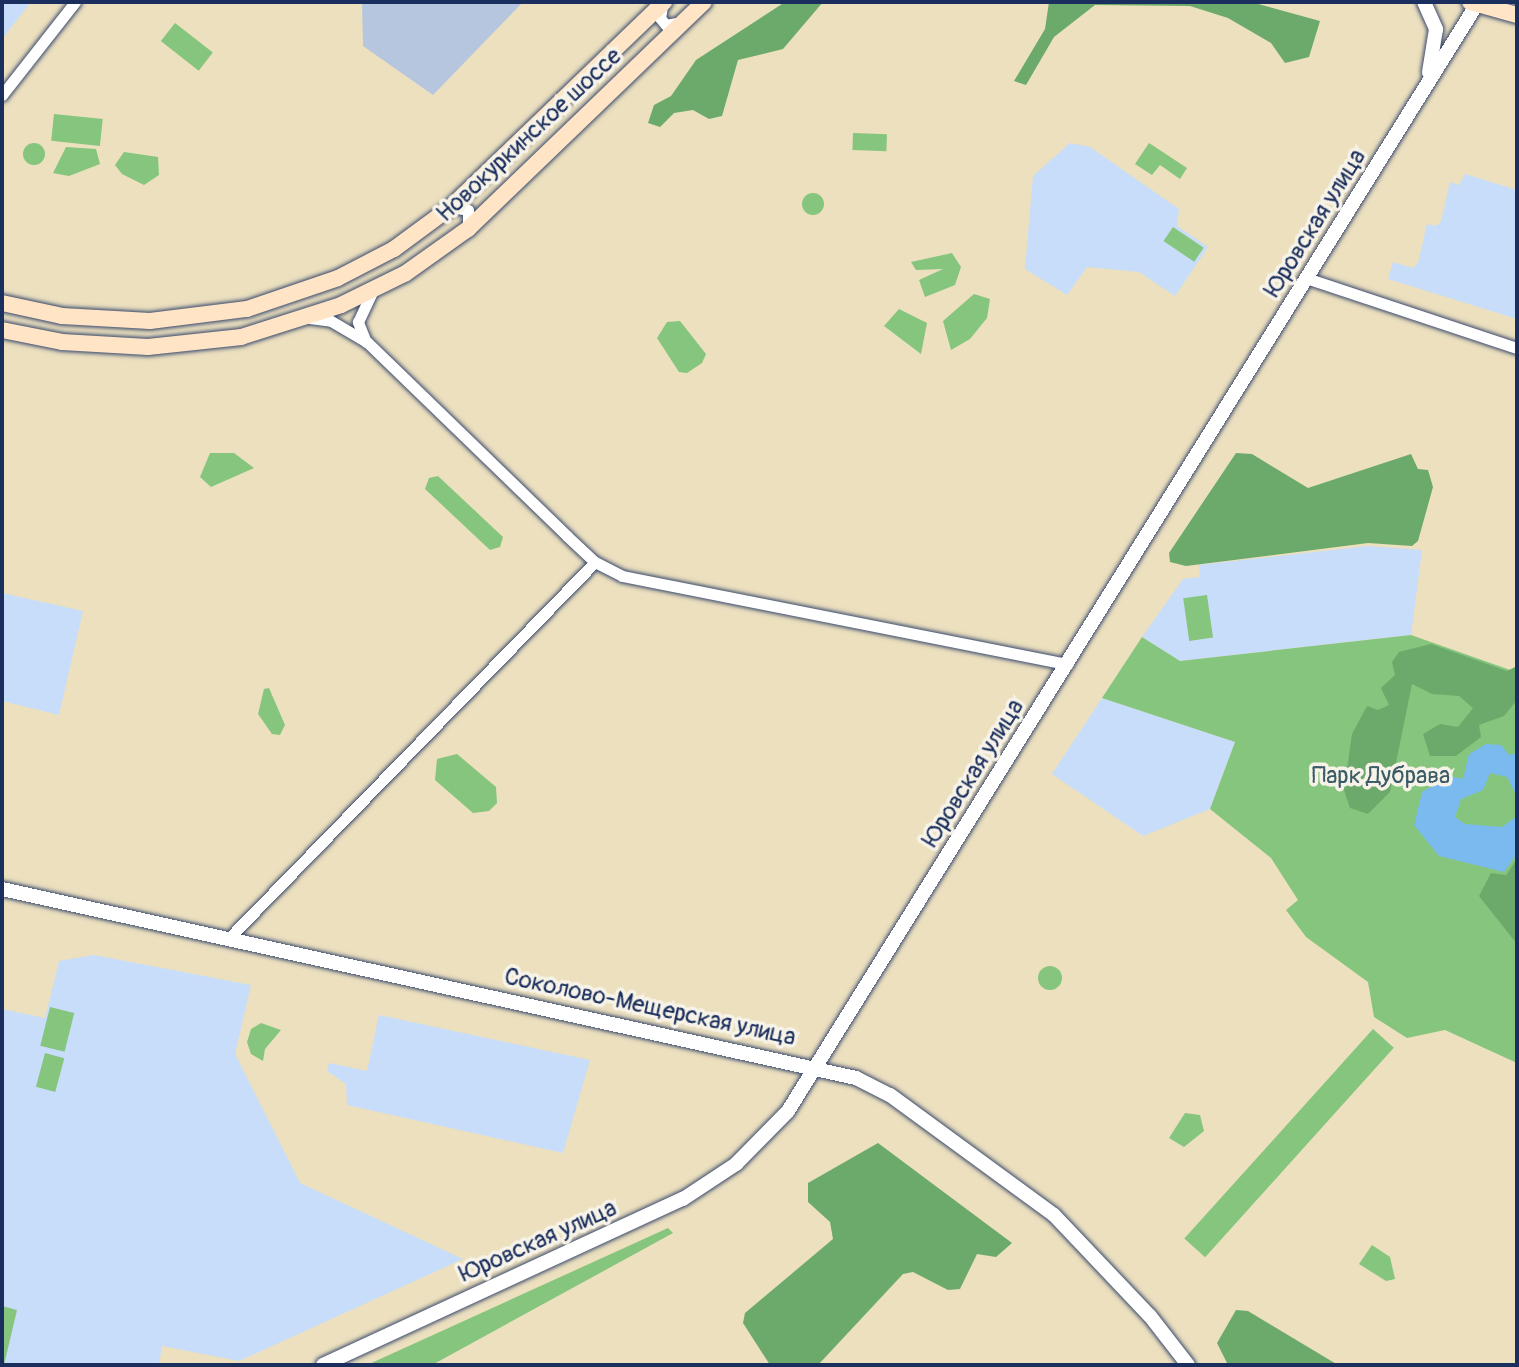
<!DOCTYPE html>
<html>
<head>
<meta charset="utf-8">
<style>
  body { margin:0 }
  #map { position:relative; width:1519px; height:1367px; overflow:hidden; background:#ece0bf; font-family:Pangolin,sans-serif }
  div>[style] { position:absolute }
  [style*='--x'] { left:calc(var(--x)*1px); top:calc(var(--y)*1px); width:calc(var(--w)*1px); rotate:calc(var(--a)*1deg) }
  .built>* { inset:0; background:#c7ddf9 }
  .industrial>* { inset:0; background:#b5c6de }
  .green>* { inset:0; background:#86c57d; transform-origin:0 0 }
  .round { border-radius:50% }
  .forest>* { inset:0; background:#6caa6c }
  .water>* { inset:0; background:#7bbaef }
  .roads { filter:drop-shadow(0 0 2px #3a4a6d) drop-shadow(0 0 2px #3a4a6d) }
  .minor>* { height:11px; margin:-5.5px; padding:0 5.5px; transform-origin:5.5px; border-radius:5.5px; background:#fff }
  .tertiary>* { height:14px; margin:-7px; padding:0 7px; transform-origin:7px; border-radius:7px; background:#fff }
  .secondary>* { height:16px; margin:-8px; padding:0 8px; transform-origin:8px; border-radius:8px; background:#ffe4c6 }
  span { translate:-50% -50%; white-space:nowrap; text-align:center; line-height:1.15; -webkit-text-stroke:7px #f7f3e8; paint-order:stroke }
  .street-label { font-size:24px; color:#1b2f5e }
  .park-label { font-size:24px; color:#3b5c67 }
  .frame { position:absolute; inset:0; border:4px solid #1b2f5e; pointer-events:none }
</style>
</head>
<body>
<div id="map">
  <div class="built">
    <i style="clip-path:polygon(2px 2px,31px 2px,2px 39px)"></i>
    <i style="clip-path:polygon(1070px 143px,1090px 147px,1179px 209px,1177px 226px,1208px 247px,1175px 296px,1139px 272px,1087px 267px,1067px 295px,1025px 269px,1033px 176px)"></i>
    <i style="clip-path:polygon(1465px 174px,1517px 190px,1517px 319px,1388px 279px,1393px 262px,1413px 268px,1418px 263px,1427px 224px,1436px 226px,1441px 221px,1450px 182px,1459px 185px)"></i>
    <i style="clip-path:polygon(1368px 546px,1422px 550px,1411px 635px,1180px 661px,1142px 637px,1183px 579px,1200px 577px,1199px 565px)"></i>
    <i style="clip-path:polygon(2px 593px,83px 611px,59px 715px,2px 701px)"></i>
    <i style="clip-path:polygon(1102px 698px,1235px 742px,1210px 809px,1143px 836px,1052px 774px)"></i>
    <i style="clip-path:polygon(94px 955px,251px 985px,235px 1054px,300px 1183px,463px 1259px,239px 1361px,162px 1346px,159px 1365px,2px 1365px,2px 1009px,45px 1018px,59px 961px)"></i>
    <i style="clip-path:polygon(379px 1015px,590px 1060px,563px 1153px,347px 1105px,346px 1084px,327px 1071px,329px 1063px,367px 1071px)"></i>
  </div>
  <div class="industrial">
    <i style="clip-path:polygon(362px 2px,523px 2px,433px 95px,363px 46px)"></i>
  </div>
  <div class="green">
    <i style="left:175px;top:23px;width:48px;height:23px;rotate:38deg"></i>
    <i style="left:54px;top:114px;width:49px;height:27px;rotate:6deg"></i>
    <i style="left:853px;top:133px;width:34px;height:17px;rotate:2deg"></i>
    <i class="round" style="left:23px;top:143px;width:22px;height:22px"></i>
    <i style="clip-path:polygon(1149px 143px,1187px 168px,1180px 179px,1160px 165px,1152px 175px,1135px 164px)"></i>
    <i style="clip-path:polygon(66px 147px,96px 149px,100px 164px,69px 176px,53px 173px)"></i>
    <i style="clip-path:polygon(124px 152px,158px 157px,159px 175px,144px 185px,122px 174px,115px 165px)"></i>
    <i class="round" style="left:802px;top:193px;width:22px;height:22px"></i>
    <i style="left:1173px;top:227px;width:37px;height:17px;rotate:34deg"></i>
    <i style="clip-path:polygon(952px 253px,961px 267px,955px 285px,925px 297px,919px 280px,943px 269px,916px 270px,911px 262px)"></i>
    <i style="clip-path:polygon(974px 294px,990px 299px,987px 318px,970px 339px,951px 350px,943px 321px)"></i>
    <i style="clip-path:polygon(899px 309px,927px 323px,921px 354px,884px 326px)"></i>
    <i style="clip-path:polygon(680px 321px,706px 354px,702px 363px,687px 373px,679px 372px,657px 338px,667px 322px)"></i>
    <i style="clip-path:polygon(210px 453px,234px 453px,254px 468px,211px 487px,200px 477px)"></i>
    <i style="clip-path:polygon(438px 476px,503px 537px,500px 547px,490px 550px,425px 489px,429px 478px)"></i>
    <i style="left:1207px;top:595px;width:43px;height:24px;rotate:82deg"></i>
    <i style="clip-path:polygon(1411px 635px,1513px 671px,1517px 663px,1517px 1063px,1445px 1030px,1407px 1038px,1374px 1017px,1368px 982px,1306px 937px,1286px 910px,1298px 900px,1271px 858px,1210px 809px,1235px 742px,1102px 698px,1142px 637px,1180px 661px)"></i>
    <i style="clip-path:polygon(269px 688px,285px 725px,280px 735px,272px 734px,258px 714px,264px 689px)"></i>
    <i style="clip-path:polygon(457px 754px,496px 787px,497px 803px,489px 811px,473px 813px,435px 780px,437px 759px)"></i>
    <i class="round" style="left:1038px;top:966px;width:24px;height:24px"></i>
    <i style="left:50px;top:1007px;width:25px;height:40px;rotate:14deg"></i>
    <i style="clip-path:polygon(261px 1023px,281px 1030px,265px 1049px,263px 1061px,251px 1054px,247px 1042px,251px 1029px)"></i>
    <i style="left:1373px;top:1029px;width:28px;height:282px;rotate:42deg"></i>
    <i style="left:45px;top:1053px;width:20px;height:35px;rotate:15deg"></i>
    <i style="clip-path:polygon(1185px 1113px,1200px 1115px,1204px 1131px,1184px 1147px,1169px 1138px)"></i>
    <i style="clip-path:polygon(668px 1228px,673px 1233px,432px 1365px,367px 1365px)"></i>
    <i style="clip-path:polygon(1372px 1245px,1390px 1257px,1395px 1279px,1386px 1281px,1359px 1264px)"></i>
    <i style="clip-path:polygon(2px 1306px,17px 1310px,4px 1365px,2px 1365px)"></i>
  </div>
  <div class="forest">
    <i style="clip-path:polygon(785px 2px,823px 2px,783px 49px,738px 60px,722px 116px,709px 119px,693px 110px,674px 113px,660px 127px,648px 123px,654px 105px,671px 96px,696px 60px)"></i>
    <i style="clip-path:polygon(1049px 2px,1251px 2px,1320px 21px,1309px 57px,1285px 63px,1271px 43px,1228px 18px,1190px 6px,1095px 5px,1054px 37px,1026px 85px,1014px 81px,1045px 29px)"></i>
    <i style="clip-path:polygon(1236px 453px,1252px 454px,1308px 488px,1411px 454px,1418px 469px,1428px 470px,1433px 487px,1418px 541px,1412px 546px,1368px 543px,1186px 566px,1170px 562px,1169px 553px)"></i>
    <i style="clip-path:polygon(1431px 644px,1507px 671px,1517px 666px,1517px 700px,1504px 716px,1479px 725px,1481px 737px,1456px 756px,1430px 756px,1423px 734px,1440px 724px,1458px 727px,1473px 708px,1459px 696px,1432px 694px,1412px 684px,1390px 792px,1368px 814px,1350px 808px,1344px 790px,1352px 734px,1367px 706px,1378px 710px,1389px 705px,1381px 688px,1395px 675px,1392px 662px,1399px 652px)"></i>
    <i style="clip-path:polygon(1517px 859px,1517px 944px,1479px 896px,1491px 873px,1506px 875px)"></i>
    <i style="clip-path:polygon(878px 1143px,1012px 1243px,996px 1257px,977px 1254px,960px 1289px,948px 1290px,913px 1272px,903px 1274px,818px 1365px,770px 1365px,743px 1323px,745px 1313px,833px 1239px,830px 1222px,808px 1202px,808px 1183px)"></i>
    <i style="clip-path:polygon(1236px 1310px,1248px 1311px,1338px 1365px,1228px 1365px,1217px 1343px)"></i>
  </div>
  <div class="water">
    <i style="clip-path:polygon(1486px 744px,1501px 745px,1509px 755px,1517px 753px,1517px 797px,1507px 777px,1490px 773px,1483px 790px,1461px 799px,1455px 817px,1465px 824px,1502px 827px,1517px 816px,1517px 854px,1504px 872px,1439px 856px,1414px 825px,1422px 792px,1450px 776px,1463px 779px,1469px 754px)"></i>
  </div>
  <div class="roads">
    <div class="minor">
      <i style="--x:662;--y:6;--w:12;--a:99"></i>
      <i style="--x:660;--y:18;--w:9;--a:49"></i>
      <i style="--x:666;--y:25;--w:16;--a:-11"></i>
      <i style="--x:2;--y:95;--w:118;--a:-51.9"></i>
      <i style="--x:451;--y:207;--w:17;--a:10"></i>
      <i style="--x:468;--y:210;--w:18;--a:90"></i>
      <i style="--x:1306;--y:278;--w:222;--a:18.4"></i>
      <i style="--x:310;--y:318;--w:21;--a:8"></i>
      <i style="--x:331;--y:321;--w:42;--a:30.3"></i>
      <i style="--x:367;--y:342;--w:279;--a:44.1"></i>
      <i style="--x:567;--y:536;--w:38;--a:43"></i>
      <i style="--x:595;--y:562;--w:30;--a:27"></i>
      <i style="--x:622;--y:576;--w:454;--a:11.2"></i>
      <i style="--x:366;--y:342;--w:22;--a:-112"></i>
      <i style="--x:358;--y:322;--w:33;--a:-65"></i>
      <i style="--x:228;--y:939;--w:526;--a:-45.77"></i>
    </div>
    <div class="tertiary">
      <i style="--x:1424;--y:2;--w:30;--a:66"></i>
      <i style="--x:1436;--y:29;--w:44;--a:99.2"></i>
      <i style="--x:2;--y:889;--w:875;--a:12.48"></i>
      <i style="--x:856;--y:1078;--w:38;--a:27"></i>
      <i style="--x:890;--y:1095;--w:203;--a:36.2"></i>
      <i style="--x:1054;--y:1215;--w:139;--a:46.5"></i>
      <i style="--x:1150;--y:1316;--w:62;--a:52.2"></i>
      <i style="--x:323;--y:1365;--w:396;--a:-24.8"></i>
      <i style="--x:683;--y:1199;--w:64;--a:-33.4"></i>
      <i style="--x:736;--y:1164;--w:74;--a:-45.5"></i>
      <i style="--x:788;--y:1111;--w:1304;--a:-58.1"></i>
    </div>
    <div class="secondary">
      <i style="--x:1470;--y:2;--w:49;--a:15.5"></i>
      <i style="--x:2;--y:303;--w:61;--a:12.2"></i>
      <i style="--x:62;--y:316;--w:88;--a:3.3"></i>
      <i style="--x:150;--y:321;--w:98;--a:-7.1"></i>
      <i style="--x:247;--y:309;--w:96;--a:-18.8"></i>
      <i style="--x:338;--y:278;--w:63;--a:-27.4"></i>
      <i style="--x:394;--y:249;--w:71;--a:-36.4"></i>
      <i style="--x:451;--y:207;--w:296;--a:-43.9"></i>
      <i style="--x:2;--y:330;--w:61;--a:11.3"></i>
      <i style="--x:62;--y:342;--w:86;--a:3.3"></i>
      <i style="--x:148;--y:347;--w:94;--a:-6.1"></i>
      <i style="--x:241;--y:337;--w:105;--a:-17.7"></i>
      <i style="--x:341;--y:305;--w:72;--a:-26.2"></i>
      <i style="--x:406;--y:273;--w:76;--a:-35.4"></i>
      <i style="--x:468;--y:229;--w:327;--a:-43.9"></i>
    </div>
  </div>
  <div class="street-label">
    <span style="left:529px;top:135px;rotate:-43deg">Новокуркинское шоссе</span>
    <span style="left:1315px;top:223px;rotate:-58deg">Юровская улица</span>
    <span style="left:973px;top:773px;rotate:-58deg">Юровская улица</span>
    <span style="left:650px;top:1007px;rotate:12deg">Соколово-Мещерская улица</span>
    <span style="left:538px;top:1241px;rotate:-24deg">Юровская улица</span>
  </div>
  <div class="park-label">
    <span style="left:1381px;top:776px">Парк Дубрава</span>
  </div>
  <div class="frame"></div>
</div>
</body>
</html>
